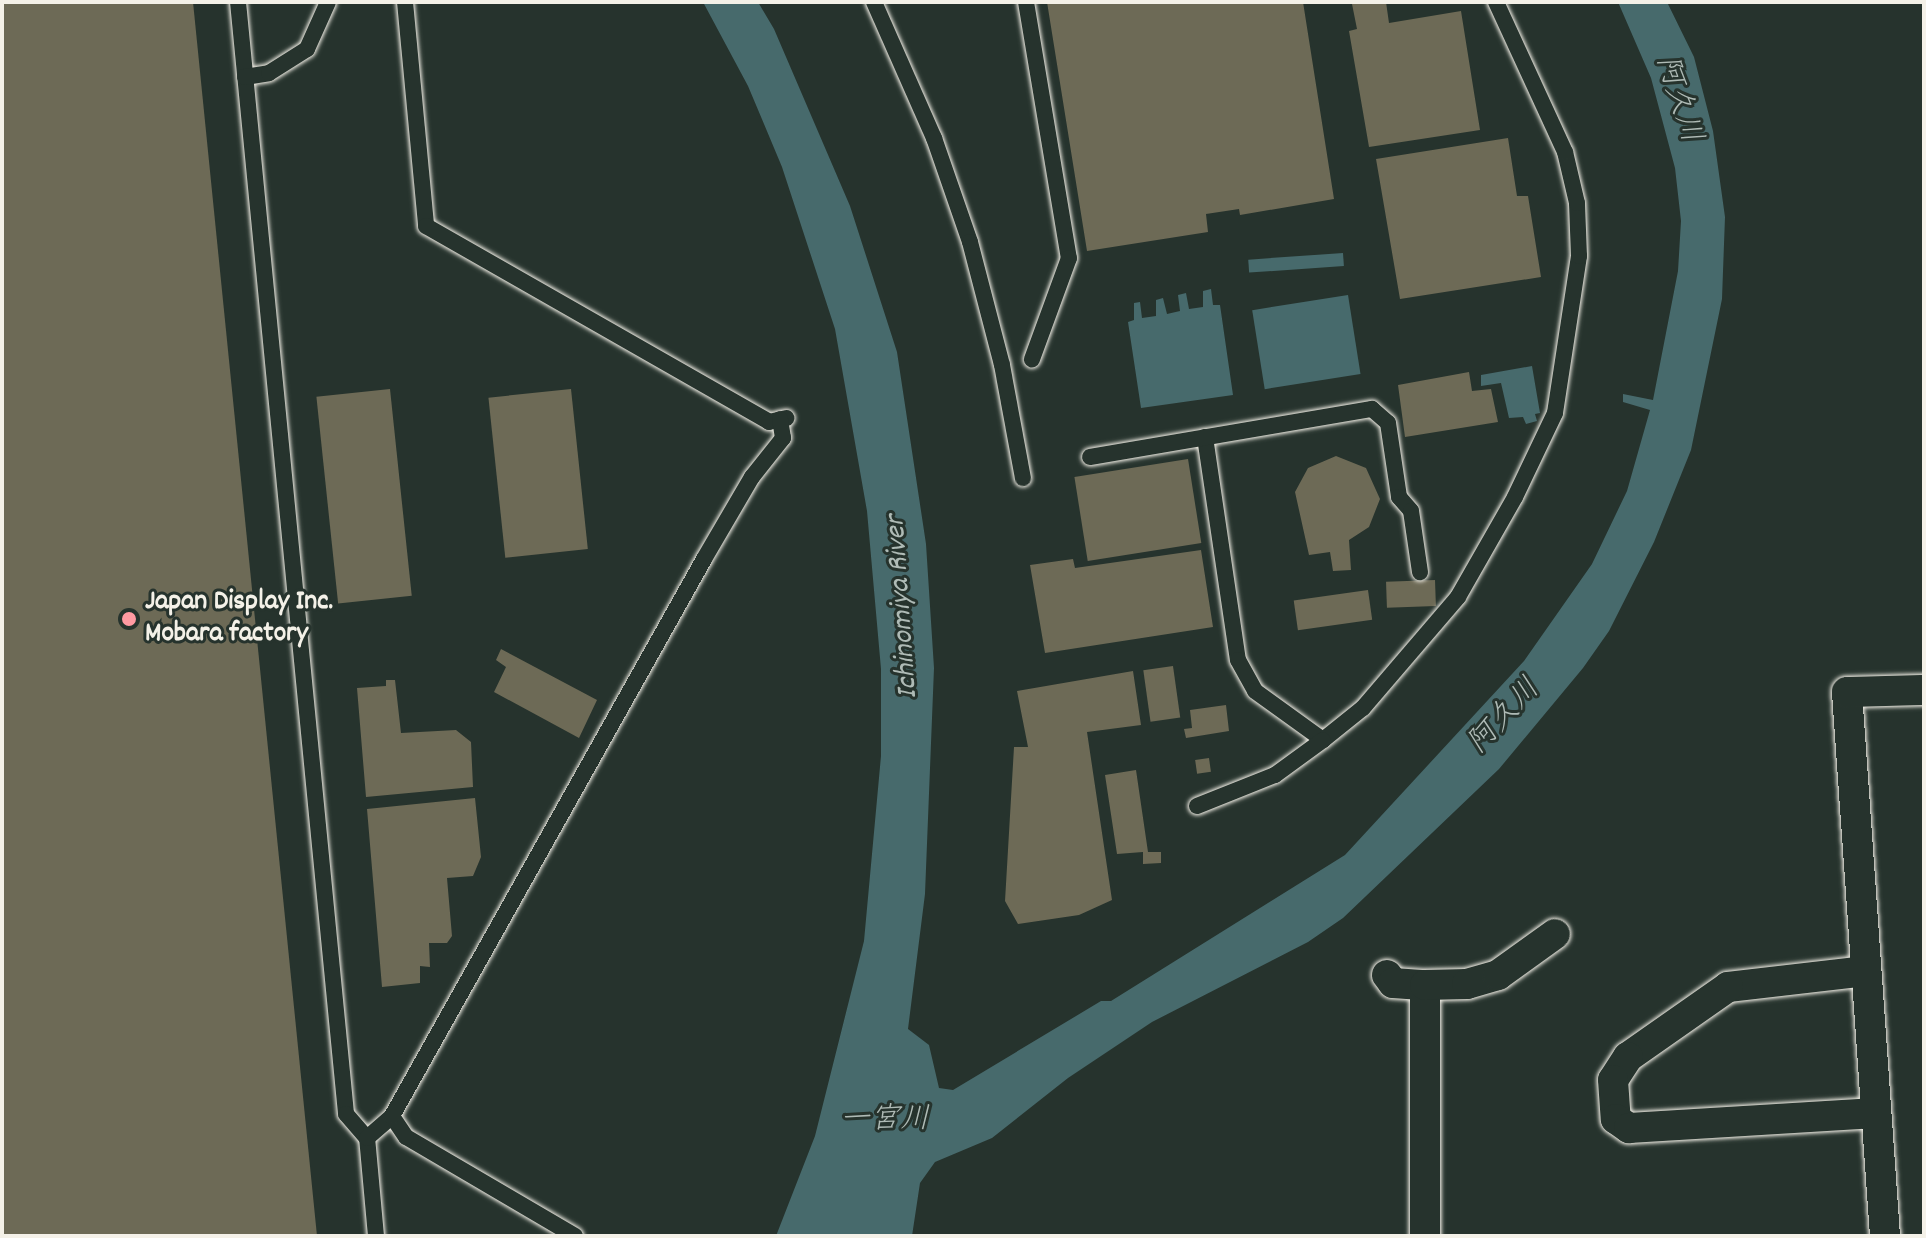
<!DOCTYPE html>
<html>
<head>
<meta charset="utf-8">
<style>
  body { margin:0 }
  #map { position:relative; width:1926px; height:1238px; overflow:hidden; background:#26332d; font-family:Dekko,"Klee One",sans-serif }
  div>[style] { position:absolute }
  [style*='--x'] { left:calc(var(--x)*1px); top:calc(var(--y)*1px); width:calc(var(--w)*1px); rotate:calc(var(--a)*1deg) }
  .water>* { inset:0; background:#476a6c; transform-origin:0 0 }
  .building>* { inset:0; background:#6d6a56; transform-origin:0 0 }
  .roads { filter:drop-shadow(0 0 2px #f4f1e8) drop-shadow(0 0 2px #f4f1e8) }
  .lane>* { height:16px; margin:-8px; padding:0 8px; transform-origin:8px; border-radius:8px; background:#26332d }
  .street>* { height:30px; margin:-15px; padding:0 15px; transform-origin:15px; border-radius:15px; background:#26332d }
  .dots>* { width:22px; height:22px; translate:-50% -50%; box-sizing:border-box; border:4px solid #26332d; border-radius:50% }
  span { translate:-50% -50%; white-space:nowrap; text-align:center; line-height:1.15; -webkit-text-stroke:6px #26332d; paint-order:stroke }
  .poi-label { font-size:28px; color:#f4f1e8; font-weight:700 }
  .left { translate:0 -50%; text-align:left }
  .water-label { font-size:30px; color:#afbbb6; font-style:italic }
  .frame { position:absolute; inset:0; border:4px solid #f4f1e8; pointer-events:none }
</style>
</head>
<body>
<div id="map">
  <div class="water">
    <i style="clip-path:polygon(703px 2px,758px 2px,774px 29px,850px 206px,897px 352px,926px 544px,934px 668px,925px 894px,908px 1029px,929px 1045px,939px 1088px,953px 1090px,1101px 1001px,1111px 1001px,1345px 855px,1524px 661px,1592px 564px,1627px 491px,1650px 410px,1623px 402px,1623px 394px,1653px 400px,1678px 271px,1681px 221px,1675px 168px,1651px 78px,1618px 2px,1667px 2px,1694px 57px,1713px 131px,1725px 217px,1722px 299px,1691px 450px,1654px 542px,1609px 631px,1583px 668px,1499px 769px,1343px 918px,1308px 942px,1152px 1022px,1068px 1078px,992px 1138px,935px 1162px,920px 1183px,912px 1236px,776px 1236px,815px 1136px,864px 941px,881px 756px,881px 669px,867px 511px,835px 329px,782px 167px,748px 86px)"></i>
    <i style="left:1343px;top:253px;width:13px;height:95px;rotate:86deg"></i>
    <i style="clip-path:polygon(1211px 289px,1213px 305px,1220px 305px,1233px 395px,1141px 408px,1128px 322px,1134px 320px,1134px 303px,1140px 302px,1142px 318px,1156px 316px,1156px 300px,1163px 298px,1167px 314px,1180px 311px,1178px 295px,1186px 293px,1189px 309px,1203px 307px,1203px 291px)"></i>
    <i style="left:1348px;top:295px;width:80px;height:97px;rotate:81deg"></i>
    <i style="clip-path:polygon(1532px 366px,1540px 413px,1535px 414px,1537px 421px,1526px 424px,1523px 417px,1509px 418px,1501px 383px,1481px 386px,1481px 375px)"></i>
  </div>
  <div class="building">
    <i style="clip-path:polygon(2px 2px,193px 2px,317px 1236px,2px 1236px)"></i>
    <i style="clip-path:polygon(1047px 2px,1303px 2px,1334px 199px,1240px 215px,1239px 209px,1206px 214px,1208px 232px,1087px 251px)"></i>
    <i style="clip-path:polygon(1386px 2px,1389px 23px,1461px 11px,1480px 130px,1369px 147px,1349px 31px,1357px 29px,1352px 4px)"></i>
    <i style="clip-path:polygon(1508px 138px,1517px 196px,1528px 196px,1541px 277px,1400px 299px,1376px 159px)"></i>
    <i style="clip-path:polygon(1469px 372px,1472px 391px,1491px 389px,1498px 422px,1405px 437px,1398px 385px)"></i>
    <i style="left:390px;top:389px;width:208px;height:74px;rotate:84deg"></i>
    <i style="left:571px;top:389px;width:161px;height:83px;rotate:84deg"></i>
    <i style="clip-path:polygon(1336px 456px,1366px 468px,1380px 499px,1369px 527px,1349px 540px,1351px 570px,1333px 571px,1330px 552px,1309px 555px,1295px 492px,1308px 468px)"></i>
    <i style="left:1188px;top:459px;width:85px;height:115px;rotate:81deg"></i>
    <i style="clip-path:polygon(1201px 550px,1213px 627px,1045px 653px,1030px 565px,1073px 559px,1075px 568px)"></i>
    <i style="left:1435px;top:580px;width:26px;height:49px;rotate:88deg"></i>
    <i style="left:1368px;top:590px;width:30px;height:75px;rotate:82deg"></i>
    <i style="clip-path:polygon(501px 649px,597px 700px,579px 738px,494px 692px,506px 667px,496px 660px)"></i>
    <i style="left:1173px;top:666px;width:52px;height:30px;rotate:82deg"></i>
    <i style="clip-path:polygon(1133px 671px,1141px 725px,1087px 732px,1112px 900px,1079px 915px,1018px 924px,1005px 901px,1014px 747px,1028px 747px,1017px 691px)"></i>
    <i style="clip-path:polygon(386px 680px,395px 680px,401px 733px,456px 730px,471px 742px,473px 787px,366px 797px,357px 688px,386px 686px)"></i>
    <i style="clip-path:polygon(1226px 705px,1229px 731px,1186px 738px,1184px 729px,1192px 728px,1190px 710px)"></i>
    <i style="left:1209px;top:758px;width:14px;height:14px;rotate:82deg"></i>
    <i style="clip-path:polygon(1136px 770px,1148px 852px,1161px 852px,1161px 863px,1143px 864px,1143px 852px,1117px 854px,1105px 775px)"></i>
    <i style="clip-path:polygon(475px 798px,481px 857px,473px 876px,447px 878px,452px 936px,447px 943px,429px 943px,430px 967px,420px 966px,420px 983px,382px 987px,367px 809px)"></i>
  </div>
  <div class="roads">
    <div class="lane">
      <i style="--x:238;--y:2;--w:1117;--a:84.45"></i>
      <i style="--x:346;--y:1114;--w:32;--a:49"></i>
      <i style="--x:405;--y:2;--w:225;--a:84.6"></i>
      <i style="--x:426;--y:226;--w:395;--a:29.7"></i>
      <i style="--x:769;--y:422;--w:18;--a:-13"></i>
      <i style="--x:874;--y:2;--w:149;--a:66.2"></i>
      <i style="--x:934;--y:138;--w:110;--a:70.9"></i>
      <i style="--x:970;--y:242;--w:127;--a:75.4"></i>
      <i style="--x:1002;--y:365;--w:115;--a:79.5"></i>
      <i style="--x:1026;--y:2;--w:260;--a:80.5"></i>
      <i style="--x:1069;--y:258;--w:108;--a:110.1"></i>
      <i style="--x:245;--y:77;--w:24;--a:-9"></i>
      <i style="--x:269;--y:73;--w:45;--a:-32.3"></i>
      <i style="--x:307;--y:49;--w:51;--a:-65.9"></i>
      <i style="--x:1205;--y:437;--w:225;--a:81.6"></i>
      <i style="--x:1238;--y:660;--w:35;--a:61"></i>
      <i style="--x:1255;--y:691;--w:84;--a:35.8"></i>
      <i style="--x:1323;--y:740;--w:51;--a:-38.7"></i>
      <i style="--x:1363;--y:708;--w:146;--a:-49.4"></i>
      <i style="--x:1458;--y:597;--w:115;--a:-60.3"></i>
      <i style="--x:1515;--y:497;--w:93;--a:-64.5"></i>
      <i style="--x:1555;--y:413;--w:159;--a:-81.3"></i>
      <i style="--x:1579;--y:256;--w:53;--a:-92.2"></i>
      <i style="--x:1577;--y:203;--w:52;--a:-103.2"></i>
      <i style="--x:1565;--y:152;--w:165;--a:-114.7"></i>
      <i style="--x:1090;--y:457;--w:286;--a:-9.7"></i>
      <i style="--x:1372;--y:409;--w:21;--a:41"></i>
      <i style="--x:1388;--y:423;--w:75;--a:81.5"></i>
      <i style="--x:1399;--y:497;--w:18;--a:49"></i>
      <i style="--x:1411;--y:511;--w:62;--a:81.6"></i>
      <i style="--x:1197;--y:806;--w:84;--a:-21.7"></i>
      <i style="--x:1275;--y:775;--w:59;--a:-36.1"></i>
      <i style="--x:376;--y:1236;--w:98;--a:-95.2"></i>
      <i style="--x:367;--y:1138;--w:33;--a:-41"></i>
      <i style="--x:575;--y:1236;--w:196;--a:-149.6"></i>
      <i style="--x:406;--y:1137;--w:25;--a:-124"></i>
      <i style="--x:392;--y:1116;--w:638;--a:-60.74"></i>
      <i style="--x:704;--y:559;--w:95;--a:-59.7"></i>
      <i style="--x:752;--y:477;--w:50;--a:-51.5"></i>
      <i style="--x:783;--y:438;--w:19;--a:-99"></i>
    </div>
    <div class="street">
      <i style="--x:1866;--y:971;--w:139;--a:173.4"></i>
      <i style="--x:1728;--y:987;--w:122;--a:145"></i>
      <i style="--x:1628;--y:1057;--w:27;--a:123"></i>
      <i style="--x:1613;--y:1080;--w:39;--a:86"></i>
      <i style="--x:1616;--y:1119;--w:16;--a:35"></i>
      <i style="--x:1629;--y:1128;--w:247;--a:-3.5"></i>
      <i style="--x:1387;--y:975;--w:10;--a:53"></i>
      <i style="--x:1393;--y:983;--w:32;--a:4"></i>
      <i style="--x:1425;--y:1236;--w:251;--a:-90"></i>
      <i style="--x:1425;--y:985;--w:42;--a:-1.4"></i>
      <i style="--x:1467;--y:984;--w:32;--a:-16"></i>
      <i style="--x:1498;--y:975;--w:70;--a:-35.7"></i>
      <i style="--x:1885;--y:1236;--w:545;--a:-94"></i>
      <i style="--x:1847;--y:692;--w:77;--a:-1.5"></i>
    </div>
  </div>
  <div class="dots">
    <i style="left:129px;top:619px;background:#ff9aa2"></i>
  </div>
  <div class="poi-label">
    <span class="left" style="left:145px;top:619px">Japan Display Inc.<br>Mobara factory</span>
  </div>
  <div class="water-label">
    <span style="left:1676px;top:100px;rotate:72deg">阿久川</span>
    <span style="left:904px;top:607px;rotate:-94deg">Ichinomiya River</span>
    <span style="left:1506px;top:718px;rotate:-47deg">阿久川</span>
    <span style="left:885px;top:1122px">一宮川</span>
  </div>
  <div class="frame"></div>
</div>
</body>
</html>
